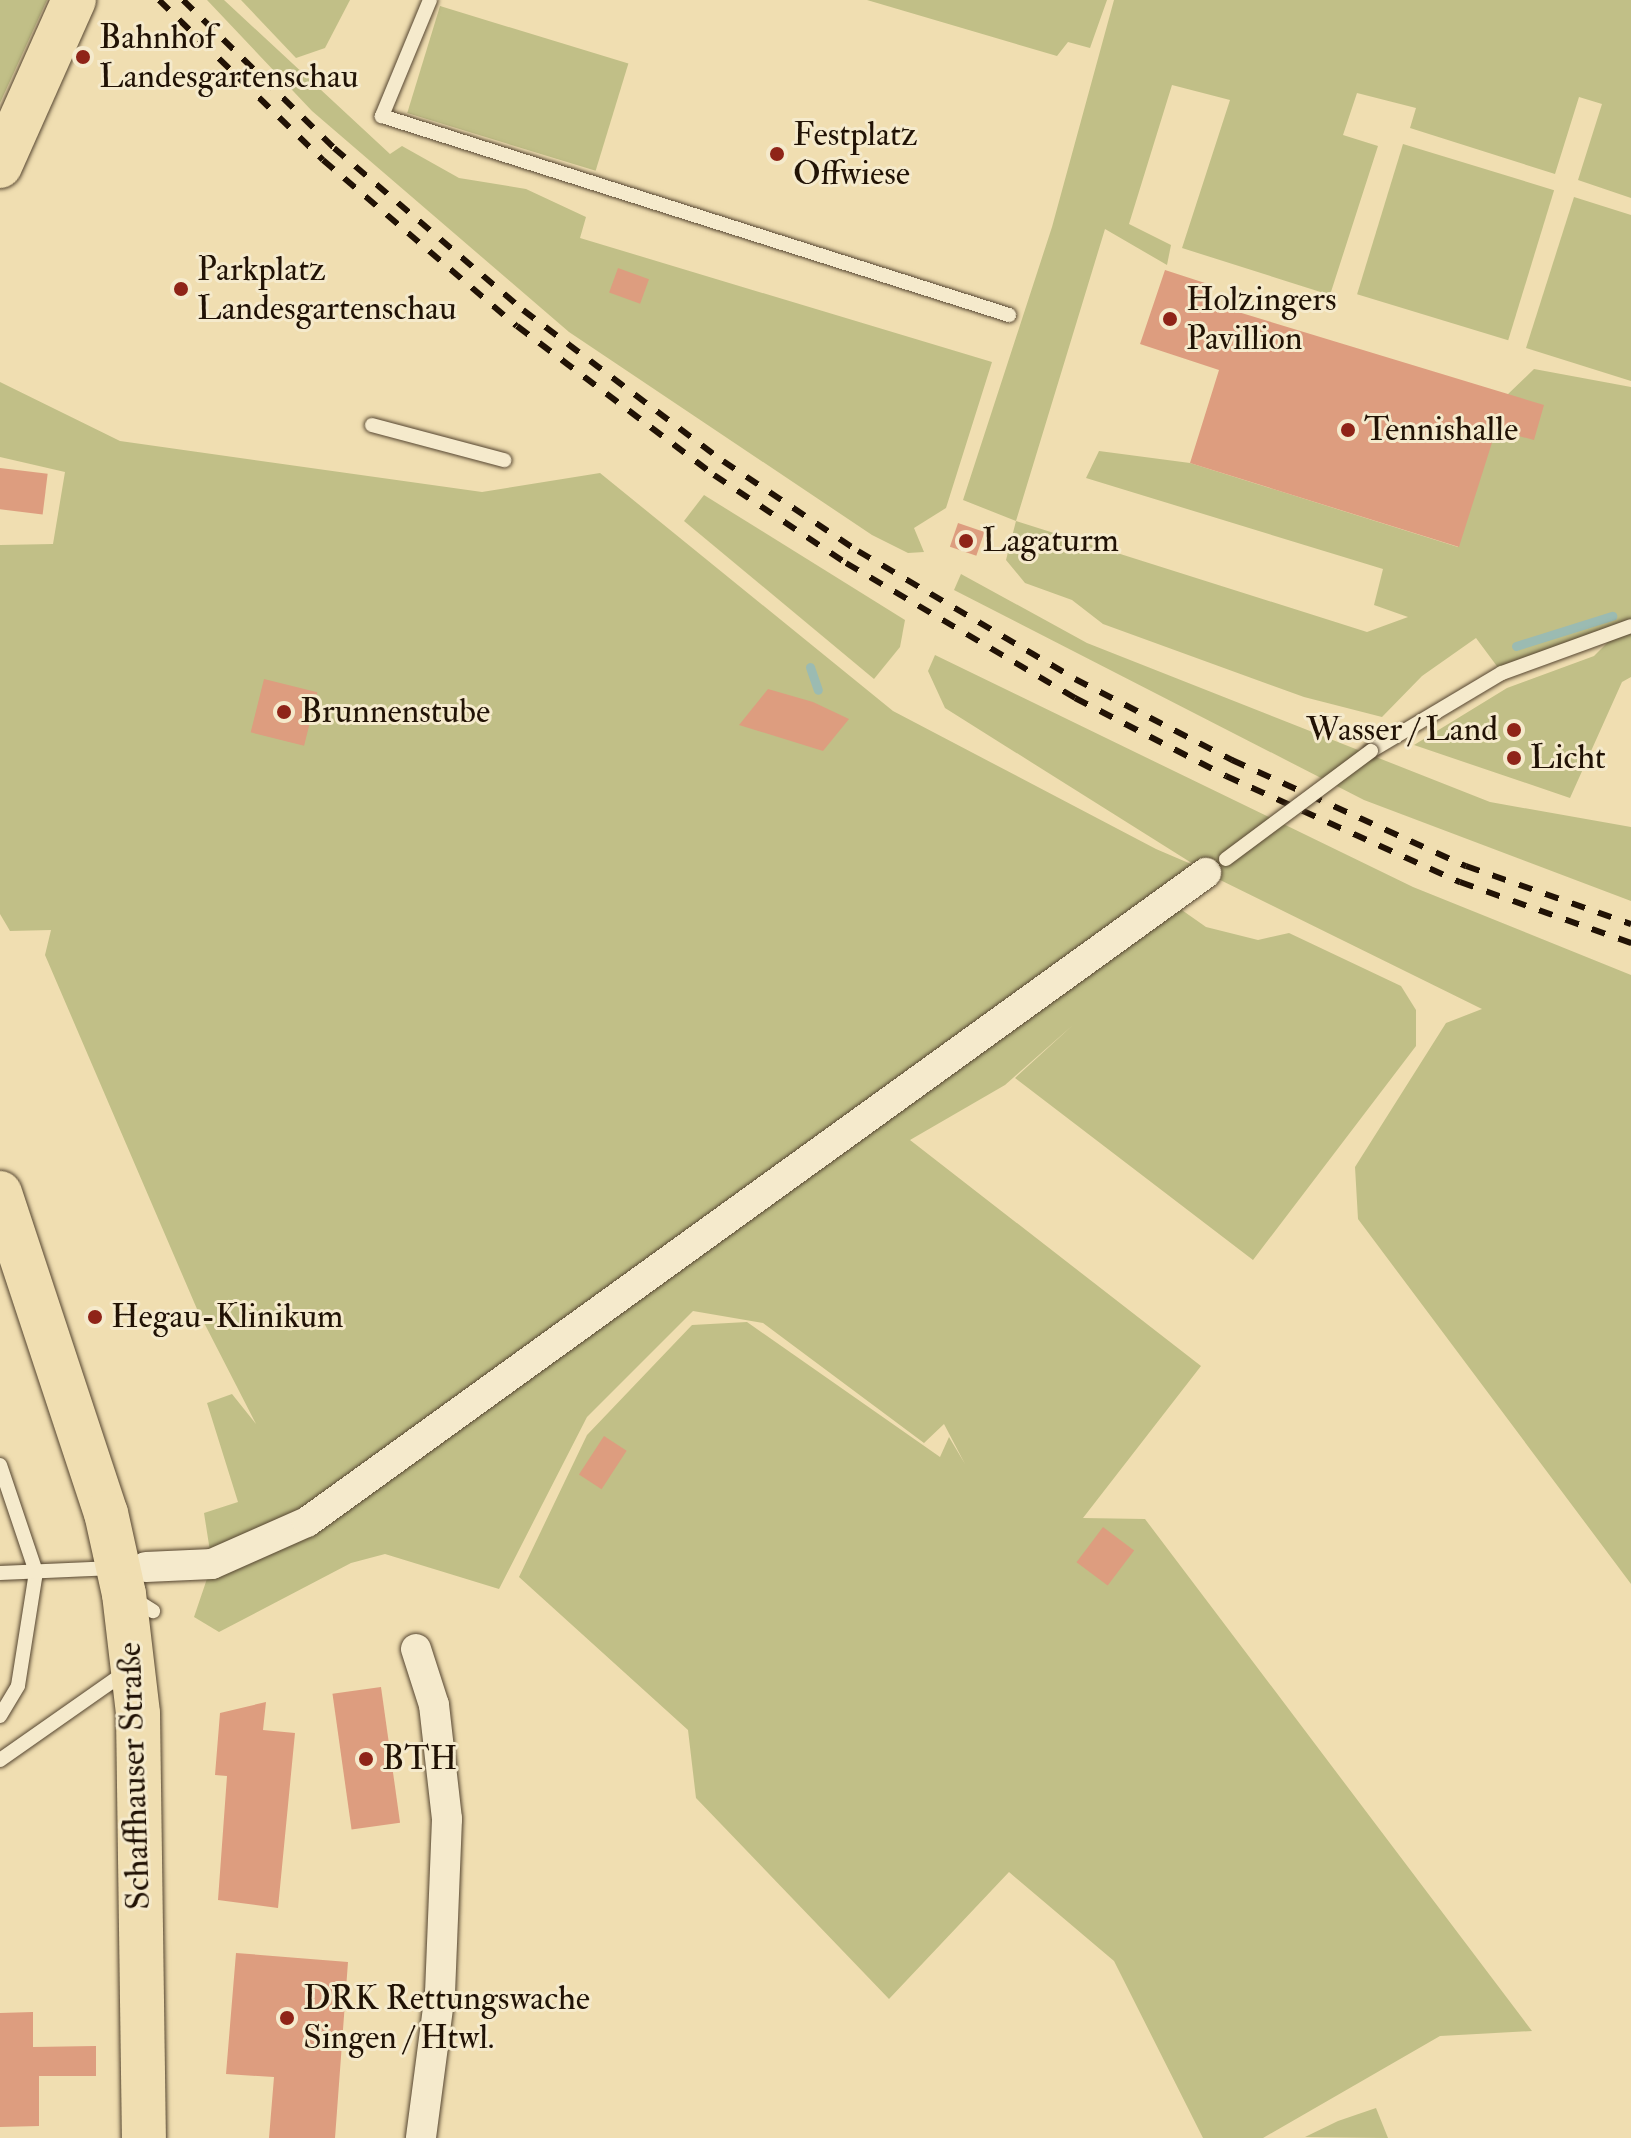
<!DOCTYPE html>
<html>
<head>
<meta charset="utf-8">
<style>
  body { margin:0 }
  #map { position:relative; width:1631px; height:2138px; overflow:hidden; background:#f0deb1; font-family:"IM FELL Double Pica",serif }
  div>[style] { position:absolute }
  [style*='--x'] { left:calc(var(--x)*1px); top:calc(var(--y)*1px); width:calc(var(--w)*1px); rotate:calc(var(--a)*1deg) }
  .green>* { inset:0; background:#c1bf87; transform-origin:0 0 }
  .stream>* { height:9px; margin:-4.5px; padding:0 4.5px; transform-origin:4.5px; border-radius:4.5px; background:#9bbbb2 }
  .building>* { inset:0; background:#dd9d7f; transform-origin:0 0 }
  .roads { filter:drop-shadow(0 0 2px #554530) drop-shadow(0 0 2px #554530) }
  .lane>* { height:14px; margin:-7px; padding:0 7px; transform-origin:7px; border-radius:7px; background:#f5eacc }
  .street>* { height:30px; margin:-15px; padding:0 15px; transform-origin:15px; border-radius:15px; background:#f5eacc }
  .primary>* { height:44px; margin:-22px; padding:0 22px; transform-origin:22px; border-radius:22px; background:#f0deb1 }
  .rail>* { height:6px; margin-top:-3px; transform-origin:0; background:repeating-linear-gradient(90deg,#211205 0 14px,transparent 0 28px) }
  .bridges { filter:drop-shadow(0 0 2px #554530) drop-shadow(0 0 2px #554530) }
  .lane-bridge>* { height:14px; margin:-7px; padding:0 7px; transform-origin:7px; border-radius:7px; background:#f5eacc }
  .dots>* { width:22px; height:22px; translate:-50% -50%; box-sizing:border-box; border:4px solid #f5eacc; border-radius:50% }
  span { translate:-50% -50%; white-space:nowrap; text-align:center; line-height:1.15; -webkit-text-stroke:6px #f5eacc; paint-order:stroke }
  .poi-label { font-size:34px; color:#211205 }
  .left { translate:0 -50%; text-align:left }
  .right { translate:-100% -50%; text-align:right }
  .street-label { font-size:34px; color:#211205 }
</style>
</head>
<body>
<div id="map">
  <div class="green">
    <i style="clip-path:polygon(0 0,47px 0,0 103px)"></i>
    <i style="clip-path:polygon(207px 0,224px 0,390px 154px,402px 146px,459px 178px,526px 189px,586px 217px,580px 238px,992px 362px,946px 508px,914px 528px,924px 552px,908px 553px,872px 535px,569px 332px,312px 111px)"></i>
    <i style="clip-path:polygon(241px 0,350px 0,325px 48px,296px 58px)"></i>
    <i style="clip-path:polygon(867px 0,1107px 0,1090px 48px,1068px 42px,1057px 56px)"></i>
    <i style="clip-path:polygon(1114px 0,1631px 0,1631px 198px,1578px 180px,1602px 104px,1579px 97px,1555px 174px,1410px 128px,1416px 108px,1357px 93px,1343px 135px,1378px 146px,1330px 295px,1182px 248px,1230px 100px,1172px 85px,1129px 224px,1171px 245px,1167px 265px,1105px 229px,1016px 521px,1367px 632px,1408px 617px,1374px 605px,1383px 569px,1086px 478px,1099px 451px,1190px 463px,1458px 547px,1506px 396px,1534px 369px,1631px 387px,1631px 677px,1622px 682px,1570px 798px,1414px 745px,1507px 688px,1594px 656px,1619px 631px,1502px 673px,1476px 638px,1422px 676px,1382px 717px,1304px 697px,1103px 624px,1072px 600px,1025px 583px,1006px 560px,1016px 521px,963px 500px,1052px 227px)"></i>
    <i style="left:440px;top:6px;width:197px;height:112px;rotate:17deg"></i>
    <i style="left:1403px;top:144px;width:158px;height:157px;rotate:17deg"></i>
    <i style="clip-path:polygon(1574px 197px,1631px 215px,1631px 381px,1526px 348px)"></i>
    <i style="clip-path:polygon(0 382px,120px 441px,482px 492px,600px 473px,893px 711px,1156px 849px,1198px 867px,945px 708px,928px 671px,935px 655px,1413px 887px,1631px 975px,1631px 1584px,1358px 1219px,1355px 1167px,1446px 1023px,1482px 1009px,1206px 873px,1169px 901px,1206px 927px,1258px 940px,1289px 933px,1401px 986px,1416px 1010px,1416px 1046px,1253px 1260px,1015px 1078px,1073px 1025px,1005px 1085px,910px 1140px,1201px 1366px,1083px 1518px,1145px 1519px,1532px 2031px,1440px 2036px,1263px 2138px,1203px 2138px,1114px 1961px,1009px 1872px,889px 1999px,696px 1798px,688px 1730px,519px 1577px,587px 1435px,692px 1325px,747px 1322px,940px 1457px,949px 1437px,965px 1464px,944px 1424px,924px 1443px,763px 1323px,693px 1311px,587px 1417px,499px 1589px,385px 1554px,351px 1563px,219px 1632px,194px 1617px,212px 1564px,204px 1513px,238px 1502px,207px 1403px,232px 1394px,256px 1424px,197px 1309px,45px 955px,51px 930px,10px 931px,0 914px,0 545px,53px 544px,65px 472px,0 457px)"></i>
    <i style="clip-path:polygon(704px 495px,905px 620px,900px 647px,874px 679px,684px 521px)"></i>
    <i style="clip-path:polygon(961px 574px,1087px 643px,1490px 802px,1631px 827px,1631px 901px,1364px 800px,954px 590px)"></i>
    <i style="clip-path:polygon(1376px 2108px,1388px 2138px,1305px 2137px,1338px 2121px)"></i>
  </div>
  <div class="stream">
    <i style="--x:1516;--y:646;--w:101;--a:-17.4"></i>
    <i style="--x:810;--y:667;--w:24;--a:71"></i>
  </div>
  <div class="building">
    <i style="left:618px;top:268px;width:33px;height:26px;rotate:20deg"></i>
    <i style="clip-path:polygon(1165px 270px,1208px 284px,1202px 301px,1544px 405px,1534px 440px,1496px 430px,1459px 547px,1190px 463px,1219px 370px,1140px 344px)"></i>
    <i style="left:0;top:468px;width:48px;height:41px;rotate:7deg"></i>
    <i style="left:958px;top:523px;width:28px;height:25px;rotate:19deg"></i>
    <i style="left:264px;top:679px;width:55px;height:55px;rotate:14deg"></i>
    <i style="clip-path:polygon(768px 689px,813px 702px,849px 719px,823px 751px,739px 725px)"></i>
    <i style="left:604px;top:1436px;width:27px;height:46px;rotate:33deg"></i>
    <i style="left:1103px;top:1527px;width:39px;height:44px;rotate:37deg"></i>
    <i style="left:381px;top:1687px;width:137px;height:49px;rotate:82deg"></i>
    <i style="clip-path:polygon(266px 1702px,263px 1730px,295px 1733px,278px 1908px,218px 1900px,227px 1776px,215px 1775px,220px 1713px)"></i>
    <i style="clip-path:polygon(236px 1953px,348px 1962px,335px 2138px,269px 2138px,274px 2077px,226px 2074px)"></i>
    <i style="clip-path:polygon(33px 2012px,33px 2047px,96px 2046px,96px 2076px,39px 2076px,39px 2126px,0 2127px,0 2013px)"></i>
  </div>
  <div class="roads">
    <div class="lane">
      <i style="--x:430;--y:0;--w:126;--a:112.5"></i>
      <i style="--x:382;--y:116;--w:658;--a:17.61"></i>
      <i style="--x:372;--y:425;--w:137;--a:14.9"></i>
      <i style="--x:1371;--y:751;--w:152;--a:-30.8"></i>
      <i style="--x:1502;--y:673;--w:137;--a:-20"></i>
      <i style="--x:0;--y:1465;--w:113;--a:71.4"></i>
      <i style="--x:36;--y:1572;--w:115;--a:99"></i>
      <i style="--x:18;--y:1686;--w:35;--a:121"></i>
      <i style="--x:0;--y:1573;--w:114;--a:-2.5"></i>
      <i style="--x:132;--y:1598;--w:25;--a:32"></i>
      <i style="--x:0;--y:1760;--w:155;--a:-35"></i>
    </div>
    <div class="street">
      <i style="--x:146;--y:1567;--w:66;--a:-2.6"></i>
      <i style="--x:212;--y:1564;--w:104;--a:-23.9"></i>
      <i style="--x:307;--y:1522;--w:1109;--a:-35.83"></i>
      <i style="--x:416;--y:1649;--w:59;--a:72.2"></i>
      <i style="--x:434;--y:1705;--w:115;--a:83.5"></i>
      <i style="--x:447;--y:1819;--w:174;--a:92.3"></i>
      <i style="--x:440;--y:1993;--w:146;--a:97.5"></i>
    </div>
    <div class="primary">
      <i style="--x:0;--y:166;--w:182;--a:-66"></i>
      <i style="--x:0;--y:1193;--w:337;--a:71.7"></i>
      <i style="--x:106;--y:1513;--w:83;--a:77.5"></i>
      <i style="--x:124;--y:1594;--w:121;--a:83.3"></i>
      <i style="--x:138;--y:1714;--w:424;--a:89.2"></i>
    </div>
  </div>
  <div class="rail">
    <i style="--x:159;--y:0;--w:229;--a:44.3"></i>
    <i style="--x:323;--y:160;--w:255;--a:40.6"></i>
    <i style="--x:517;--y:326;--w:247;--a:37.1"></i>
    <i style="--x:714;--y:475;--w:159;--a:33.7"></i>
    <i style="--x:846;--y:563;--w:266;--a:30.5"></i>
    <i style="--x:1075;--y:698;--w:170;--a:27.3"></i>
    <i style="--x:1226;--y:776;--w:257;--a:24.4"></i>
    <i style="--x:1460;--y:882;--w:182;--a:19.6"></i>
    <i style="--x:183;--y:0;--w:211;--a:44.4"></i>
    <i style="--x:334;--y:148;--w:249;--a:40.6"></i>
    <i style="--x:523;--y:310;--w:251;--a:37.1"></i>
    <i style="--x:723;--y:461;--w:162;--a:33.7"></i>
    <i style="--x:858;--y:551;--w:252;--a:30.5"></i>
    <i style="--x:1075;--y:679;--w:177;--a:27.3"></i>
    <i style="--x:1232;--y:760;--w:257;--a:24.4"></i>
    <i style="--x:1466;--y:866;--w:175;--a:19.4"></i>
  </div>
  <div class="bridges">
    <div class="lane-bridge">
      <i style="--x:1226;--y:859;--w:181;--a:-36.7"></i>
    </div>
  </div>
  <div class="dots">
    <i style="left:83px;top:57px;background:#8f2418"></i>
    <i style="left:777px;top:154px;background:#8f2418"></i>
    <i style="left:181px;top:289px;background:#8f2418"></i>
    <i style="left:1170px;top:319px;background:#8f2418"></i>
    <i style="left:1348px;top:430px;background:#8f2418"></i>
    <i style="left:966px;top:541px;background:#8f2418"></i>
    <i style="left:284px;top:712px;background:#8f2418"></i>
    <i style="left:1514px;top:730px;background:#8f2418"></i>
    <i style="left:1514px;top:758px;background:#8f2418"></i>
    <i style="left:95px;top:1317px;background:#8f2418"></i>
    <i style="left:366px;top:1759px;background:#8f2418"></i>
    <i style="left:287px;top:2018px;background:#8f2418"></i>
  </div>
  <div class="poi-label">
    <span class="left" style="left:99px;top:57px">Bahnhof<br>Landesgartenschau</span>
    <span class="left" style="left:793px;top:154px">Festplatz<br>Offwiese</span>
    <span class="left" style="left:197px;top:289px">Parkplatz<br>Landesgartenschau</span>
    <span class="left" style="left:1186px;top:319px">Holzingers<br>Pavillion</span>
    <span class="left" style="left:1364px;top:430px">Tennishalle</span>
    <span class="left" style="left:982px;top:541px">Lagaturm</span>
    <span class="left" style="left:300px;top:712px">Brunnenstube</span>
    <span class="right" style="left:1498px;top:730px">Wasser / Land</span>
    <span class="left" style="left:1530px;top:758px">Licht</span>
    <span class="left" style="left:111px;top:1317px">Hegau-Klinikum</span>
    <span class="left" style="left:382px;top:1759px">BTH</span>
    <span class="left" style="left:303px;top:2018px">DRK Rettungswache<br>Singen / Htwl.</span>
  </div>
  <div class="street-label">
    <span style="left:134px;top:1776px;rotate:-92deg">Schaffhauser Straße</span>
  </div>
</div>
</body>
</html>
